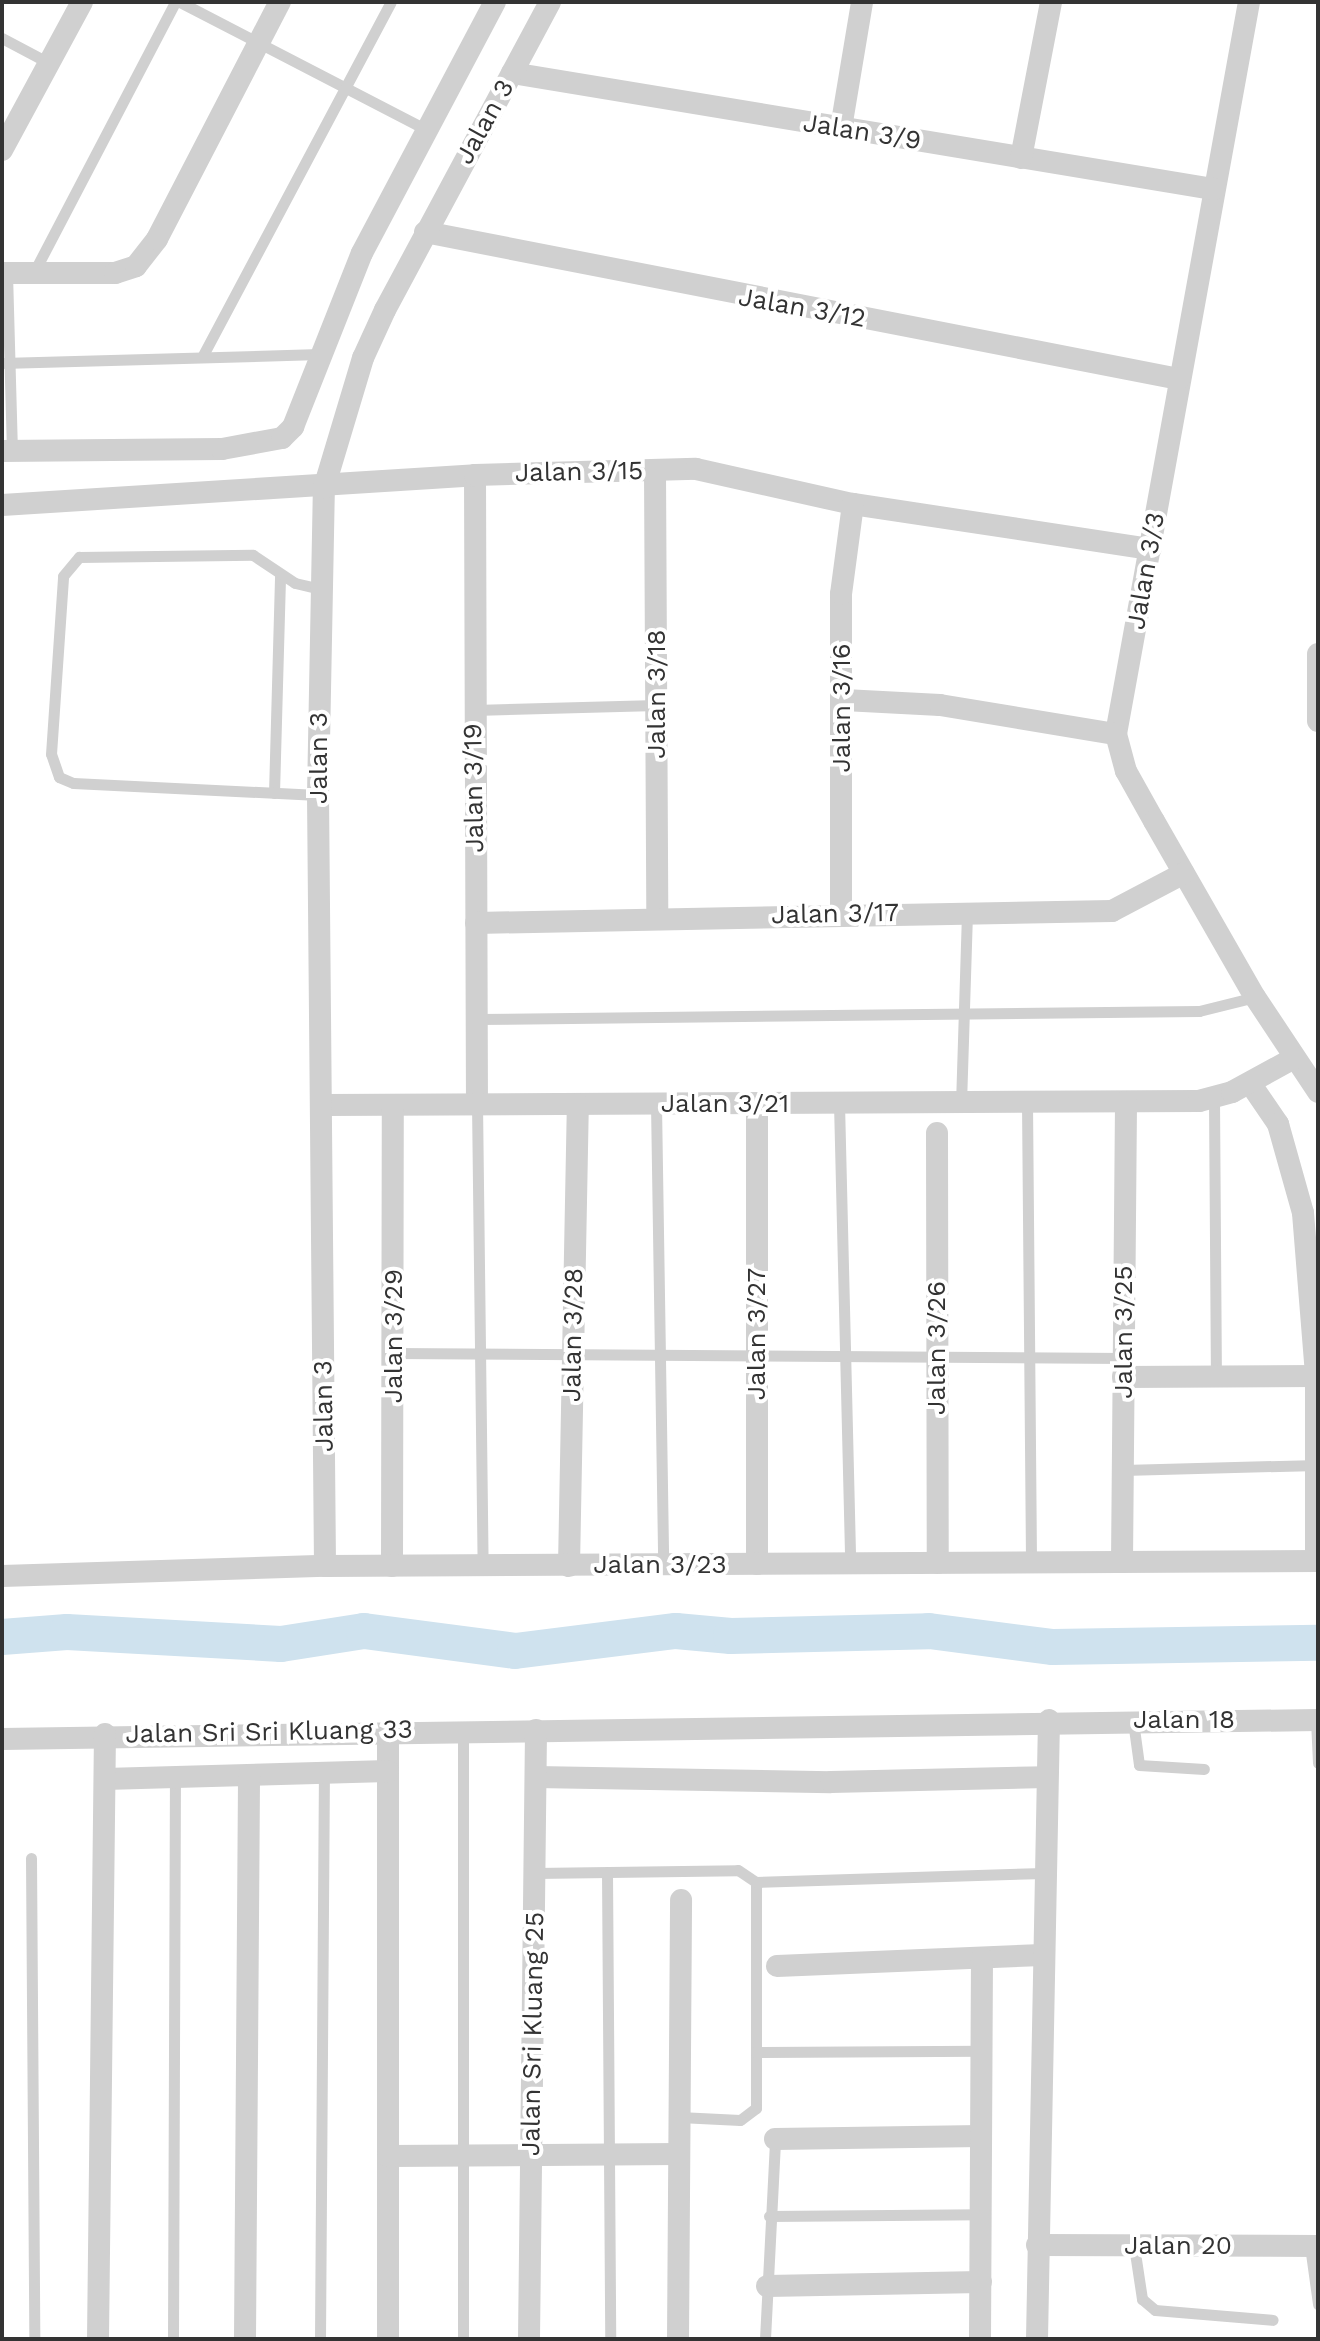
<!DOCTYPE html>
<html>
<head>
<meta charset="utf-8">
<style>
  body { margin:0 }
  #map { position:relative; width:1320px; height:2341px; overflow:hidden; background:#fff; font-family:"Work Sans",sans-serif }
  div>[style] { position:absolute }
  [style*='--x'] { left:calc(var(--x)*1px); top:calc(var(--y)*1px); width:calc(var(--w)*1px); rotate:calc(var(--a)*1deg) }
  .river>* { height:36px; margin:-18px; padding:0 18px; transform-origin:18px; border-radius:18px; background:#cfe2ee }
  .lane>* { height:11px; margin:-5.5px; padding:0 5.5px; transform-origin:5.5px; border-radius:5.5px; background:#d0d0d0 }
  .street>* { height:22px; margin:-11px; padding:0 11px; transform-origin:11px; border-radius:11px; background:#d0d0d0 }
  span { translate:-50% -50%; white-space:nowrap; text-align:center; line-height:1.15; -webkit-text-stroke:8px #fff; paint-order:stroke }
  .street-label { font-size:26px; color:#333 }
  .frame { position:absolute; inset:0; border:4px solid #333; pointer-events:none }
</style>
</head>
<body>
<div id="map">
  <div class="river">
    <i style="--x:2;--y:1637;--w:65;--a:-4.4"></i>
    <i style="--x:67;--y:1632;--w:214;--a:3.2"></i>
    <i style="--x:281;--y:1644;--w:84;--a:-8.9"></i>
    <i style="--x:364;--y:1631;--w:152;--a:7.5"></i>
    <i style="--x:515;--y:1651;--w:162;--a:-7.1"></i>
    <i style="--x:676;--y:1631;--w:55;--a:5.2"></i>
    <i style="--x:731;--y:1636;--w:198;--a:-1.4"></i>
    <i style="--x:929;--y:1631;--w:125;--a:7.4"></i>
    <i style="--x:1053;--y:1647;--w:265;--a:-0.9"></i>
  </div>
  <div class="lane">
    <i style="--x:180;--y:2;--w:278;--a:27.4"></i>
    <i style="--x:2;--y:38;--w:53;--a:28"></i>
    <i style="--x:34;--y:272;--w:305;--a:-62.4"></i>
    <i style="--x:7;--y:273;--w:178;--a:88.4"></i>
    <i style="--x:202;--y:357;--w:402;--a:-62"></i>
    <i style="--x:2;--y:363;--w:318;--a:-1.6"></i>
    <i style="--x:474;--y:710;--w:183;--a:-1.6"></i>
    <i style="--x:274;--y:793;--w:219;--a:-88.4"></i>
    <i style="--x:318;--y:795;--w:245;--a:-177.2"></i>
    <i style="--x:73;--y:783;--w:15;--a:-157"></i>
    <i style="--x:59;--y:777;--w:24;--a:-109"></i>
    <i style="--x:51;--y:754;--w:178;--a:-86.1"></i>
    <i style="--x:63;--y:576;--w:25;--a:-50"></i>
    <i style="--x:79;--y:557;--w:174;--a:-0.7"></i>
    <i style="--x:253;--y:555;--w:50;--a:33.7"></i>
    <i style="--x:295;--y:583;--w:27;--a:13"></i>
    <i style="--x:476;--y:1019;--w:723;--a:-0.63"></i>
    <i style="--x:1199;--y:1011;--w:58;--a:-14"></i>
    <i style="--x:1214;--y:1099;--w:278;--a:89.6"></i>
    <i style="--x:1027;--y:1102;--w:461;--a:89.5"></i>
    <i style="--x:477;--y:1103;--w:463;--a:89.3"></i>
    <i style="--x:839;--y:1103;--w:461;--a:88.6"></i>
    <i style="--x:656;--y:1104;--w:461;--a:89.1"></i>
    <i style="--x:961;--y:1104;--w:190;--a:-88.2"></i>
    <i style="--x:394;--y:1353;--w:730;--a:0.39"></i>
    <i style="--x:1123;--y:1470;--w:195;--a:-1.5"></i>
    <i style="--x:1316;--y:1720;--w:43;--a:87.3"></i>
    <i style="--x:1133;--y:1721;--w:44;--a:82.2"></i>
    <i style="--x:1139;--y:1765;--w:65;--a:3.5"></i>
    <i style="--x:463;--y:1732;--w:607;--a:90"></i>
    <i style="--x:31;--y:1858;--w:481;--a:89.6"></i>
    <i style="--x:607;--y:1872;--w:467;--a:89.6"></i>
    <i style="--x:535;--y:1873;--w:203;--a:-0.8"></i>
    <i style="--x:738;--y:1870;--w:22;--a:34"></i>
    <i style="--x:756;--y:1882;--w:226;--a:90"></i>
    <i style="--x:756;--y:2108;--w:20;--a:143"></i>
    <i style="--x:740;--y:2120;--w:61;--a:-177.2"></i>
    <i style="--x:756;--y:1882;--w:288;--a:-1.8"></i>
    <i style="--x:756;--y:2052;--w:226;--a:-0.3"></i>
    <i style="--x:769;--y:2216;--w:212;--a:-0.5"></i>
    <i style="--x:1134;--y:2246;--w:54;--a:81.4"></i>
    <i style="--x:1142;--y:2299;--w:17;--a:40"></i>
    <i style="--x:1155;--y:2310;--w:118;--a:4.8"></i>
    <i style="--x:1310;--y:2246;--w:59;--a:82.1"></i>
    <i style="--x:173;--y:2339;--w:562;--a:-89.8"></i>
    <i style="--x:320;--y:2339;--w:566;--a:-89.6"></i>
    <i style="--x:765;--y:2339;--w:200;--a:-87.1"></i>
  </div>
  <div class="street">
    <i style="--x:1249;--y:2;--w:744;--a:100.3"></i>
    <i style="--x:1116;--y:734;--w:38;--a:75"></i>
    <i style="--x:1126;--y:771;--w:57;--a:60.8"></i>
    <i style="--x:1154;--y:821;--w:203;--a:60.2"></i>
    <i style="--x:1255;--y:997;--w:114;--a:56.4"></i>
    <i style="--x:512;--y:73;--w:711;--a:9.4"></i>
    <i style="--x:841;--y:128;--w:128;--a:-80.5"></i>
    <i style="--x:2;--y:150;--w:168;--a:-61.6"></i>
    <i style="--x:1021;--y:158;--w:159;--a:-79.1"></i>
    <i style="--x:425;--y:232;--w:768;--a:11.03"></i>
    <i style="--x:2;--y:273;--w:113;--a:0"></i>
    <i style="--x:115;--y:273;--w:22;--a:-18"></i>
    <i style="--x:136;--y:266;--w:34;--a:-52"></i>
    <i style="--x:157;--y:239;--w:267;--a:-62.6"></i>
    <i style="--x:2;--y:451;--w:220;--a:-0.5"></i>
    <i style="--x:222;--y:449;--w:61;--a:-10.4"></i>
    <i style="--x:282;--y:438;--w:16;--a:-45"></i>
    <i style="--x:293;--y:427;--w:187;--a:-68.4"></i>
    <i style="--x:362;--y:253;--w:284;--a:-62.1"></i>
    <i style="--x:655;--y:471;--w:446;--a:89.7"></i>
    <i style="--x:475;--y:475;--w:627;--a:89.82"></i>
    <i style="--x:2;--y:505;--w:474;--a:-3.6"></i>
    <i style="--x:475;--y:475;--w:221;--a:-1.6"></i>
    <i style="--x:696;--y:469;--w:161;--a:12.6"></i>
    <i style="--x:853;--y:504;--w:301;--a:8.6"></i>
    <i style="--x:1318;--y:654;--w:67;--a:90"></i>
    <i style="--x:844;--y:700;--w:96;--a:3"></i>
    <i style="--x:940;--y:705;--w:178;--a:9.4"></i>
    <i style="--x:841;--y:912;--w:318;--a:-90"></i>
    <i style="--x:841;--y:594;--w:91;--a:-82.4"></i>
    <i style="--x:476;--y:923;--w:636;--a:-1.08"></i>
    <i style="--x:1112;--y:911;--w:81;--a:-27.8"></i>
    <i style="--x:1250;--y:1083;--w:50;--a:55.7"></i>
    <i style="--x:1278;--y:1124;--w:92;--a:74.3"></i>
    <i style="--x:1303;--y:1213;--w:164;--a:85.4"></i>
    <i style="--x:1316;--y:1376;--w:185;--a:90"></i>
    <i style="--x:757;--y:1104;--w:460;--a:90"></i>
    <i style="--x:324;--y:1105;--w:875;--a:-0.26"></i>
    <i style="--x:1199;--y:1101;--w:34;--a:-15"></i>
    <i style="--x:1232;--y:1092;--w:71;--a:-28.7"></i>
    <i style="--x:937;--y:1133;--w:430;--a:89.9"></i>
    <i style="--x:1123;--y:1377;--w:195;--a:-0.3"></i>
    <i style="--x:1122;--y:1562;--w:460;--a:-89.5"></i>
    <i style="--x:325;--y:1566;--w:771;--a:-90.52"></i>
    <i style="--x:318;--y:795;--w:307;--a:-88.9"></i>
    <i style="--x:324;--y:488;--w:136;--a:-73.3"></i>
    <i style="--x:363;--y:358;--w:53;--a:-65.4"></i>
    <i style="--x:385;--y:310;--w:349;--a:-61.8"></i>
    <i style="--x:392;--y:1566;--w:461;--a:-89.9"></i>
    <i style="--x:569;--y:1566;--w:462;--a:-88.9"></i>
    <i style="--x:2;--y:1576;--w:323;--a:-1.8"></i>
    <i style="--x:325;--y:1566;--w:993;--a:-0.29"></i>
    <i style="--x:388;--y:1731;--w:608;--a:90"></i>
    <i style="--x:2;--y:1739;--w:1316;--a:-0.83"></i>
    <i style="--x:536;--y:1777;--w:295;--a:1"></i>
    <i style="--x:831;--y:1782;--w:215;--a:-1.3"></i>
    <i style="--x:105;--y:1779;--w:283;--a:-1.6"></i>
    <i style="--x:777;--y:1966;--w:265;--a:-2.4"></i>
    <i style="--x:775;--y:2139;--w:206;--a:-0.8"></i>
    <i style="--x:388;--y:2156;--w:291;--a:-0.4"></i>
    <i style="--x:1037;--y:2245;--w:281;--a:0.2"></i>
    <i style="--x:767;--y:2286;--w:214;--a:-1.1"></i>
    <i style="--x:98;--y:2339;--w:605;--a:-89.34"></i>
    <i style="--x:245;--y:2339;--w:564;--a:-89.59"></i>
    <i style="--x:529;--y:2339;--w:609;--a:-89.34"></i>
    <i style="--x:678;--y:2339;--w:439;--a:-89.6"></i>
    <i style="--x:980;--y:2339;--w:381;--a:-89.7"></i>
    <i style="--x:1037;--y:2339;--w:619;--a:-88.89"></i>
  </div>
  <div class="street-label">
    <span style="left:485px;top:122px;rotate:-61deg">Jalan 3</span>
    <span style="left:862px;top:132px;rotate:9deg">Jalan 3/9</span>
    <span style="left:802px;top:308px;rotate:10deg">Jalan 3/12</span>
    <span style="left:579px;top:472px;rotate:-1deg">Jalan 3/15</span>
    <span style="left:1146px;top:571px;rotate:-80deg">Jalan 3/3</span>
    <span style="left:657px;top:694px;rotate:-90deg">Jalan 3/18</span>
    <span style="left:842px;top:708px;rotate:-90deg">Jalan 3/16</span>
    <span style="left:319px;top:758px;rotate:-90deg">Jalan 3</span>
    <span style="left:474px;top:788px;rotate:-91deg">Jalan 3/19</span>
    <span style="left:835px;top:914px;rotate:-1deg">Jalan 3/17</span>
    <span style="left:725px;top:1104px">Jalan 3/21</span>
    <span style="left:1124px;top:1332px;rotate:-90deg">Jalan 3/25</span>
    <span style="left:757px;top:1334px;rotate:-90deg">Jalan 3/27</span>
    <span style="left:573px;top:1335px;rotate:-89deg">Jalan 3/28</span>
    <span style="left:394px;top:1336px;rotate:-90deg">Jalan 3/29</span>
    <span style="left:937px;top:1348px;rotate:-90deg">Jalan 3/26</span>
    <span style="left:324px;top:1406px;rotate:-91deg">Jalan 3</span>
    <span style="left:660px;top:1565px">Jalan 3/23</span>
    <span style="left:1184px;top:1720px">Jalan 18</span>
    <span style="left:269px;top:1732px;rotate:-1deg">Jalan Sri Sri Kluang 33</span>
    <span style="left:533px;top:2034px;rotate:-89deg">Jalan Sri Kluang 25</span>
    <span style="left:1178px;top:2246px">Jalan 20</span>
  </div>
  <div class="frame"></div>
</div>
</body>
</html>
